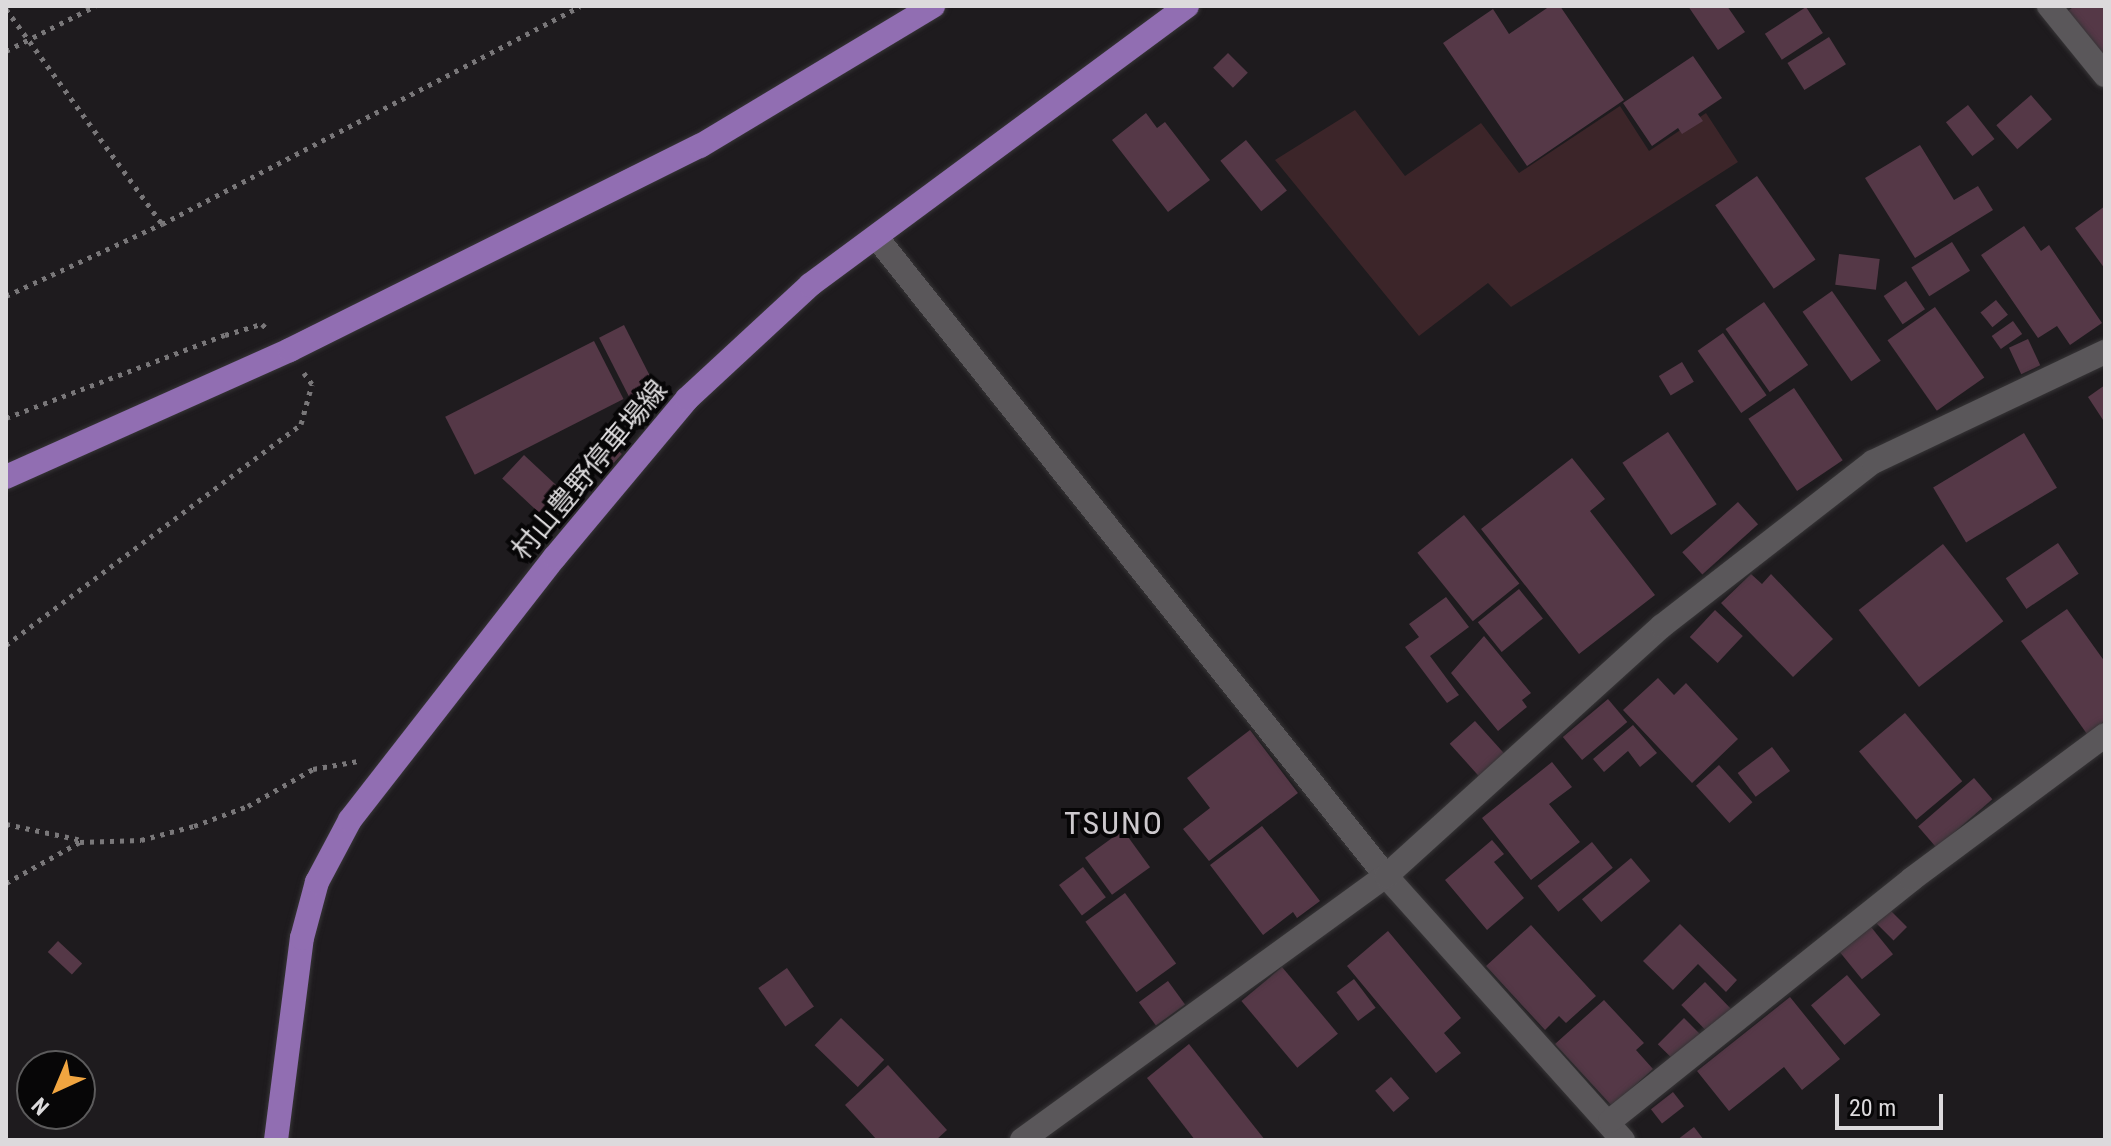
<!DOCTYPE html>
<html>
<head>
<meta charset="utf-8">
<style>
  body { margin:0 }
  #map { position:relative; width:2111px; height:1146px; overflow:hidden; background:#1e1b1e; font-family:"Roboto Condensed","Noto Sans JP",sans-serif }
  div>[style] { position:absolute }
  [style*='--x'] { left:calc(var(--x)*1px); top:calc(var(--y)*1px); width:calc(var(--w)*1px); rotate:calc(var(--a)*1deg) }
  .green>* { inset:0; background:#3c2529 }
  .building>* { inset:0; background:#553847; transform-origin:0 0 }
  .path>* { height:5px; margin-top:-2.5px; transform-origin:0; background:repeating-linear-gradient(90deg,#797779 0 4px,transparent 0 10px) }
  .roads { filter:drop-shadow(0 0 2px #373537) drop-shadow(0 0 2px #373537) }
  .minor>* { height:24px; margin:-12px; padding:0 12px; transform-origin:12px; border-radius:12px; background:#5a575a }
  .major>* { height:24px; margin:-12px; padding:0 12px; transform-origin:12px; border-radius:12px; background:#916eb2 }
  span { translate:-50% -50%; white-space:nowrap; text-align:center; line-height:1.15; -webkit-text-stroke:8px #070607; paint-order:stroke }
  .street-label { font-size:28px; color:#dcdadc }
  .quarter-label { font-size:32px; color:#cdc9cd; letter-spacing:2px }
  .frame { position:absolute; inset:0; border:8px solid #dcdadc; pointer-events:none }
  .north { position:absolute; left:16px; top:1050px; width:80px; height:80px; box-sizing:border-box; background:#070607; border:2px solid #5c5b5c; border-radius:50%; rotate:224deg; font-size:22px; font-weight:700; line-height:32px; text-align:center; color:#dcdadc }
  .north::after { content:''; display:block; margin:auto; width:28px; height:36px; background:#f1a540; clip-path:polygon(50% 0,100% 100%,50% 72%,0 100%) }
  .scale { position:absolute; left:1835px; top:1094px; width:108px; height:36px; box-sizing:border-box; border:4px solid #dcdadc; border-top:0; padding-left:10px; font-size:24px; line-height:28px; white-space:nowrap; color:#dcdadc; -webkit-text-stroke:6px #070607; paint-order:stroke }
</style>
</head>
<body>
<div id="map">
  <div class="green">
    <i style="clip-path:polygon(1620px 106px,1649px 151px,1706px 113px,1738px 162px,1511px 307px,1488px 283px,1419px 336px,1275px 160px,1355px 110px,1405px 176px,1481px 123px,1519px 173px)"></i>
  </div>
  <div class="building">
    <i style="clip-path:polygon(1550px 6px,1560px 6px,1624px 100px,1527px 166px,1443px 43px,1493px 9px,1509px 34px)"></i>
    <i style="clip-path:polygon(1688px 6px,1727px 6px,1745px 32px,1718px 50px)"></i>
    <i style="clip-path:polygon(2074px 6px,2105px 6px,2105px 58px,2067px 12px)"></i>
    <i style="left:1806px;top:7px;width:31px;height:49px;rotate:57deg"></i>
    <i style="left:1829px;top:37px;width:32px;height:49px;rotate:58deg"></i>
    <i style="left:1228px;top:53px;width:28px;height:21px;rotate:45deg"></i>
    <i style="clip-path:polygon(1693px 56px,1722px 98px,1698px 114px,1703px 121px,1682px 134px,1678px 128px,1652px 146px,1623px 103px)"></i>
    <i style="left:2031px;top:95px;width:32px;height:46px;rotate:49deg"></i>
    <i style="left:1968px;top:105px;width:43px;height:28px;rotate:52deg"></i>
    <i style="clip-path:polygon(1146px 113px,1157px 128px,1165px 122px,1210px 180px,1168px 212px,1112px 140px)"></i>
    <i style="left:1246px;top:140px;width:65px;height:33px;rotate:51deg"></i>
    <i style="clip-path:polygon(1920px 145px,1954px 200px,1978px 186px,1993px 210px,1915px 258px,1865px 178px)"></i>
    <i style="left:1757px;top:176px;width:102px;height:51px;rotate:55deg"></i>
    <i style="clip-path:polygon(2105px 206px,2105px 269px,2075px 228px)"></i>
    <i style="clip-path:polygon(2024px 226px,2041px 251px,2049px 245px,2102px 323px,2070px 345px,2057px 326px,2038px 338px,1981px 255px)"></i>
    <i style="left:1952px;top:242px;width:34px;height:48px;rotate:58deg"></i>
    <i style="left:1839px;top:254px;width:41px;height:31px;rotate:7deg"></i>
    <i style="left:1906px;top:281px;width:34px;height:27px;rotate:56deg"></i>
    <i style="left:1832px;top:291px;width:85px;height:36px;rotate:55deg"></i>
    <i style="left:1996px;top:300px;width:19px;height:20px;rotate:51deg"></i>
    <i style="left:1764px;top:302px;width:77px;height:47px;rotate:55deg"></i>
    <i style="left:1935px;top:307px;width:86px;height:58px;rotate:55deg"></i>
    <i style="left:2013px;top:321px;width:16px;height:26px;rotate:55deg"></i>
    <i style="left:624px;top:325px;width:74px;height:28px;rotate:63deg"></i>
    <i style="left:1723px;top:333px;width:76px;height:31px;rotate:55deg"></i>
    <i style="left:2028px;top:339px;width:29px;height:21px;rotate:65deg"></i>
    <i style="left:594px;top:341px;width:65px;height:167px;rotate:63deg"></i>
    <i style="left:1682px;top:362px;width:23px;height:27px;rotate:59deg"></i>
    <i style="clip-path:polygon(2105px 385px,2105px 423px,2088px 397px)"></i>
    <i style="left:1794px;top:388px;width:87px;height:55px;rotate:56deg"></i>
    <i style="left:1668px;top:432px;width:87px;height:55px;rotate:56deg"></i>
    <i style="left:2024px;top:433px;width:64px;height:106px;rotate:59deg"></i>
    <i style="left:613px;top:446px;width:12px;height:28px;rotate:42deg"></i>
    <i style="left:524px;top:455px;width:75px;height:32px;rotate:43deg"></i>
    <i style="clip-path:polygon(1572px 458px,1605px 499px,1590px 511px,1655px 595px,1579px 654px,1481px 529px)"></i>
    <i style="left:1738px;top:502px;width:30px;height:75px;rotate:48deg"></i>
    <i style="left:1464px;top:515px;width:88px;height:60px;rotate:51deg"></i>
    <i style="left:2058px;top:543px;width:37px;height:63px;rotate:56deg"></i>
    <i style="left:1943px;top:544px;width:98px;height:107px;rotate:52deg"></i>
    <i style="clip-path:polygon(1751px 574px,1762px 584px,1771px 574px,1833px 639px,1793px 677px,1721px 603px)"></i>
    <i style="left:1519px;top:589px;width:38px;height:53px;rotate:51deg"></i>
    <i style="clip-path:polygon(1446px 597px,1469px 627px,1430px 656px,1459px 695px,1447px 703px,1405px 647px,1419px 637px,1409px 624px)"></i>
    <i style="clip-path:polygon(2067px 609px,2105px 662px,2105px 721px,2087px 734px,2021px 641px)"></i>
    <i style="left:1715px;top:610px;width:38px;height:37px;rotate:43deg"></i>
    <i style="clip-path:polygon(1484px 636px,1531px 693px,1522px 700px,1527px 707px,1498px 731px,1451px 673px)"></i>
    <i style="clip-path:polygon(1658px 678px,1674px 695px,1686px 683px,1738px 739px,1692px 783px,1623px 710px)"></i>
    <i style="left:1608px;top:699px;width:30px;height:59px;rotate:50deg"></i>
    <i style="left:1905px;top:713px;width:89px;height:60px;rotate:50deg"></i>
    <i style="left:1475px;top:721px;width:47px;height:34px;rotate:48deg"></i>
    <i style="clip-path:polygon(1633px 725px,1657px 753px,1640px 767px,1628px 751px,1604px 772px,1593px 759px)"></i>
    <i style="clip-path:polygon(1250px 730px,1298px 793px,1209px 861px,1183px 829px,1210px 808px,1187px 778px)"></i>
    <i style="left:1772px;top:747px;width:30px;height:43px;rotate:53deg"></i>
    <i style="clip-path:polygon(1552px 762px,1572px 787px,1549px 804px,1580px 842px,1531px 880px,1482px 818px)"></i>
    <i style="left:1719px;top:765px;width:50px;height:31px;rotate:48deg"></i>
    <i style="left:1974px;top:778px;width:28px;height:74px;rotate:49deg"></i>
    <i style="clip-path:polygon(1262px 826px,1320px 901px,1297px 918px,1293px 912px,1263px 935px,1210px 865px)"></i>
    <i style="left:1123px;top:830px;width:46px;height:47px;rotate:54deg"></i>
    <i style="clip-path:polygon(1492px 840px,1504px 854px,1494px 862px,1524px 898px,1487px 930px,1445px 880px)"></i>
    <i style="left:1592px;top:842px;width:33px;height:70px;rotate:51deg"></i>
    <i style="left:1631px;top:858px;width:30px;height:64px;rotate:50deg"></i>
    <i style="left:1083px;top:867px;width:38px;height:30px;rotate:53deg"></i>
    <i style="left:1125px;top:893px;width:87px;height:49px;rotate:54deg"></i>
    <i style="left:1890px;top:910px;width:24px;height:19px;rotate:45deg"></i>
    <i style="clip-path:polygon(1680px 924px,1737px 980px,1726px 992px,1698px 964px,1673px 990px,1643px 961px)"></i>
    <i style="clip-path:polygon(1531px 925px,1596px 996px,1566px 1023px,1559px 1016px,1545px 1030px,1486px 966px)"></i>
    <i style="left:1871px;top:927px;width:35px;height:40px;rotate:51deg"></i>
    <i style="clip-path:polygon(1388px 931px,1461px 1018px,1444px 1033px,1461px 1053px,1436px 1073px,1347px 966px)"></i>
    <i style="left:58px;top:941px;width:33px;height:15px;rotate:43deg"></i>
    <i style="left:1282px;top:967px;width:87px;height:53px;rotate:50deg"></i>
    <i style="left:787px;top:968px;width:47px;height:35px;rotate:55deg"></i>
    <i style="left:1847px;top:975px;width:52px;height:47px;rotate:50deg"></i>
    <i style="left:1354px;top:979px;width:36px;height:22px;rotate:53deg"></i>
    <i style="left:1168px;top:981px;width:29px;height:36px;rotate:54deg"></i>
    <i style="left:1705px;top:982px;width:39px;height:33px;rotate:46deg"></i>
    <i style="clip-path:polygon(1790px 997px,1840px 1059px,1802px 1090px,1784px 1067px,1729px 1111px,1697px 1071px)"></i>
    <i style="clip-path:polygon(1604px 1000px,1644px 1043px,1636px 1050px,1653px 1069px,1612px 1106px,1555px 1044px)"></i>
    <i style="left:841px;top:1018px;width:60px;height:38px;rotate:44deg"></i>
    <i style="left:1684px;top:1018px;width:25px;height:37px;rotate:45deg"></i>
    <i style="clip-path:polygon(1189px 1044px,1265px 1140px,1195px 1140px,1147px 1078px)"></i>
    <i style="clip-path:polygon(888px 1065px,947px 1130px,936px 1140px,877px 1140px,845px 1105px)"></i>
    <i style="left:1391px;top:1077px;width:28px;height:21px;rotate:49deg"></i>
    <i style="left:1673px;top:1092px;width:18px;height:28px;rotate:52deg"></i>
    <i style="clip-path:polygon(1694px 1127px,1704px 1140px,1677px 1140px)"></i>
  </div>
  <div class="path">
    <i style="--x:6;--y:9;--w:266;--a:54"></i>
    <i style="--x:6;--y:51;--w:100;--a:-26.8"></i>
    <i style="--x:6;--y:296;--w:172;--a:-24.8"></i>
    <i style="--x:162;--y:224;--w:471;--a:-27.5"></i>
    <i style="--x:6;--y:418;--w:234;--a:-20.8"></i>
    <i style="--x:225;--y:335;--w:39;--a:-17"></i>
    <i style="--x:262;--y:324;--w:7;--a:45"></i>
    <i style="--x:6;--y:645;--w:369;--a:-36.8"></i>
    <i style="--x:301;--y:424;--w:41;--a:-74.6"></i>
    <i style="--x:312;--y:384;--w:14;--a:-126"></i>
    <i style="--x:6;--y:824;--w:77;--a:12"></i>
    <i style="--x:6;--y:883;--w:85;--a:-29"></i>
    <i style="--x:80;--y:842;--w:61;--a:-1.9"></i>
    <i style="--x:141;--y:840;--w:55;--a:-14.8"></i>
    <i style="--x:194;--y:826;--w:58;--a:-20.3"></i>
    <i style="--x:248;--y:806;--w:75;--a:-29.6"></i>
    <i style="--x:313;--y:769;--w:46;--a:-10.1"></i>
  </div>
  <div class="roads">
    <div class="minor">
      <i style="--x:2049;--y:6;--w:89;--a:50.9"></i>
      <i style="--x:877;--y:238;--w:816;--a:51.42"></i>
      <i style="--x:1386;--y:876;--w:355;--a:48.1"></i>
      <i style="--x:1610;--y:1121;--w:387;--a:-38.7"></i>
      <i style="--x:1912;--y:879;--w:241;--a:-36.7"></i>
      <i style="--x:1022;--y:1140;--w:450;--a:-36"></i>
      <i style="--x:1386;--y:876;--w:372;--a:-42.2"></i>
      <i style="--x:1662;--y:626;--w:267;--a:-37.9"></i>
      <i style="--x:1873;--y:462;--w:257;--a:-25.4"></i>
    </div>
    <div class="major">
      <i style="--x:6;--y:477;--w:311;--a:-24.1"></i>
      <i style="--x:290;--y:350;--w:458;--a:-26.5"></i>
      <i style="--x:700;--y:146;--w:272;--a:-31"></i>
      <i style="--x:276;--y:1140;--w:204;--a:-82.7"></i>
      <i style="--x:302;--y:938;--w:58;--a:-75"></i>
      <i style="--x:317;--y:882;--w:70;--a:-62"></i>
      <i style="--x:350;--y:820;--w:333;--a:-52.1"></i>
      <i style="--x:555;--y:557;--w:206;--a:-50.1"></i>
      <i style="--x:687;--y:399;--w:168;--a:-42.8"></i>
      <i style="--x:810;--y:285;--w:469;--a:-36.5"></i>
    </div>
  </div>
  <div class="street-label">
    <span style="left:590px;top:470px;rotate:-50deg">村山豊野停車場線</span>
  </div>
  <div class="quarter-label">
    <span style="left:1114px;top:823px">TSUNO</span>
  </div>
  <div class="frame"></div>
  <div class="north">N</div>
  <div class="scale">20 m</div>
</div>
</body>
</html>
